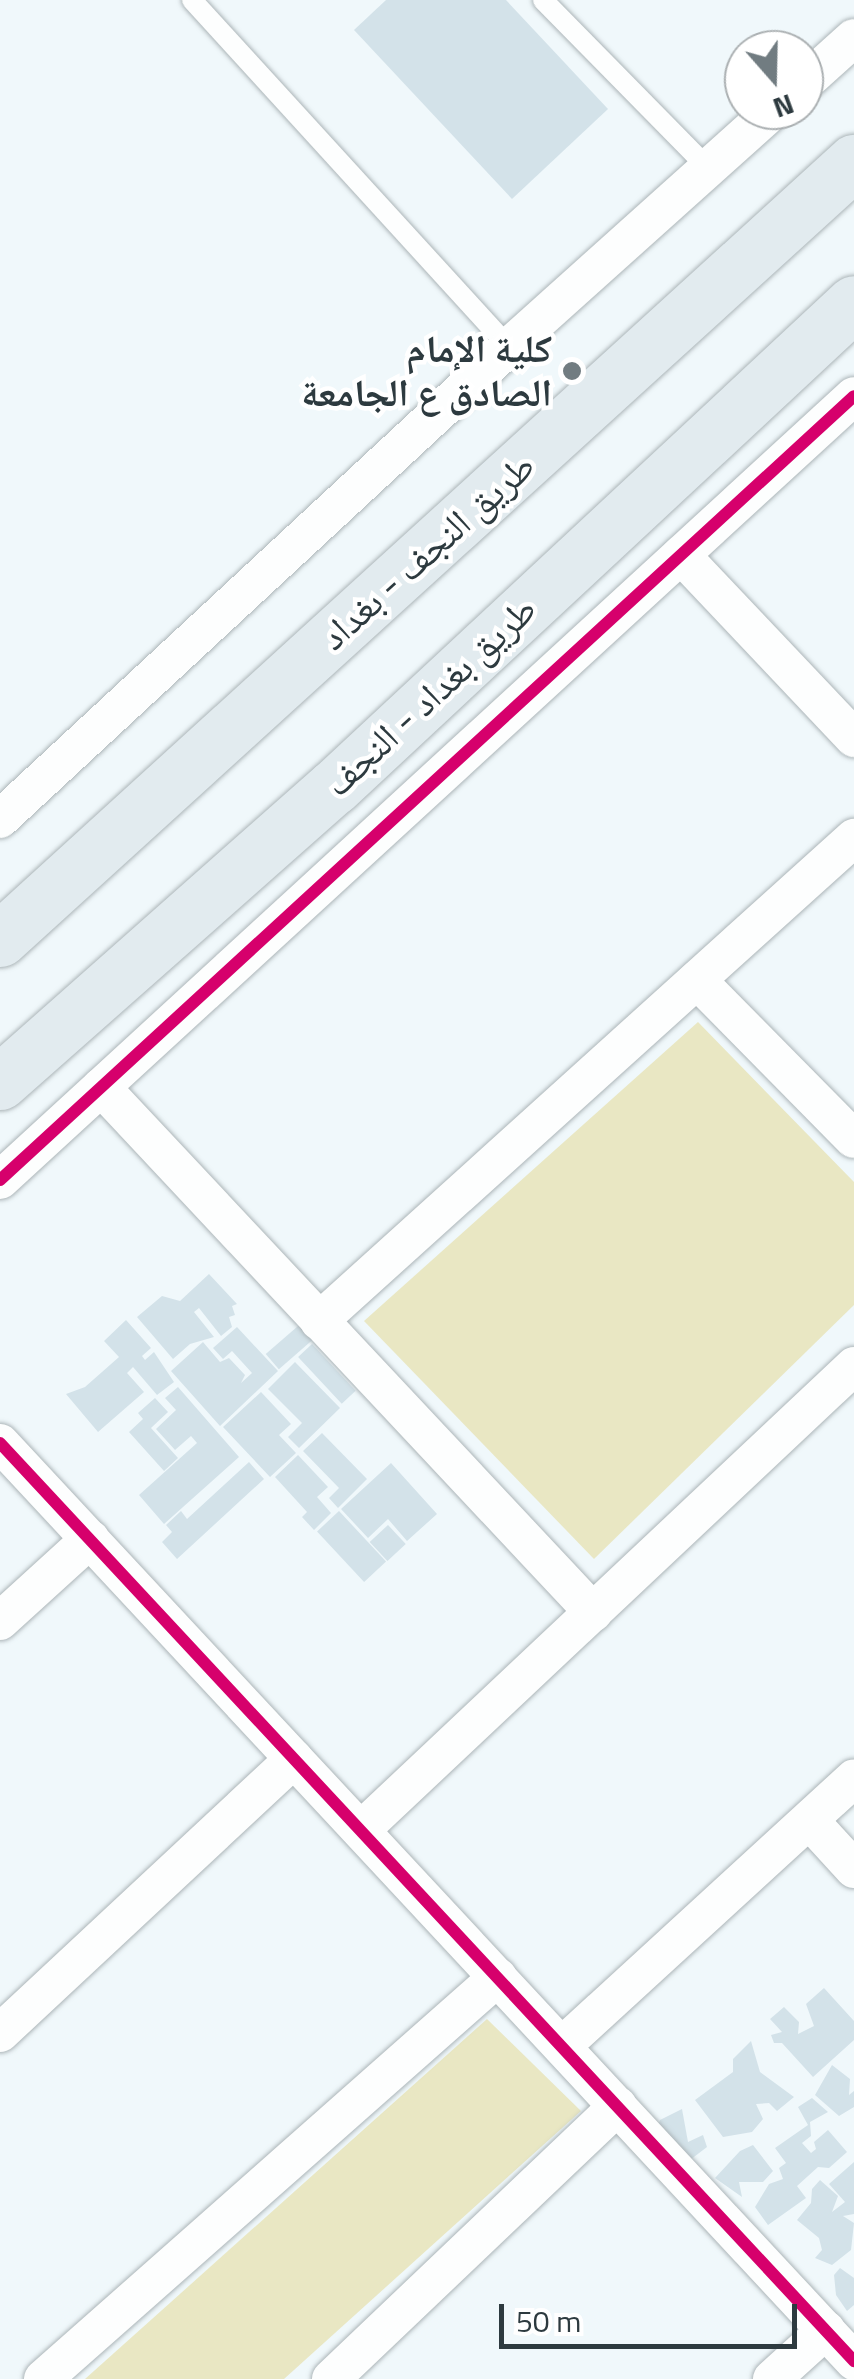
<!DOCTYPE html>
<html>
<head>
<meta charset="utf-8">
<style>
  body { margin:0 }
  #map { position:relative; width:854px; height:2379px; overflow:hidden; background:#f0f8fb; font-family:"Titillium Web","Noto Naskh Arabic",sans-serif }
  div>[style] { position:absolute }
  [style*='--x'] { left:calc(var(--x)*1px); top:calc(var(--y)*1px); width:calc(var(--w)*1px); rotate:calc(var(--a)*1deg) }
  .green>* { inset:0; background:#e9e7c3 }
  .building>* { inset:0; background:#d3e2e9; transform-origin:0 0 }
  .roads { filter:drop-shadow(0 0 2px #acb5b8) drop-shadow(0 0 2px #acb5b8) }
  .service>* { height:20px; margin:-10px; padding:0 10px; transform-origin:10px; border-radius:10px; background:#fdfefe }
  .minor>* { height:38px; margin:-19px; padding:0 19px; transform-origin:19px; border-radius:19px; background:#fdfefe }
  .primary>* { height:55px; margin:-27.5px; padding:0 27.5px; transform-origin:27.5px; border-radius:27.5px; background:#e2ebef }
  .cycleway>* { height:12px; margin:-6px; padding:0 6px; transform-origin:6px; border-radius:6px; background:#d6006c }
  .dots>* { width:28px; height:28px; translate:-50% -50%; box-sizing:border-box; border:5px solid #fff; border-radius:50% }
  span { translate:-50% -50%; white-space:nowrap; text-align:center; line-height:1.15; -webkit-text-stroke:9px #fff; paint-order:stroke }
  .poi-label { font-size:38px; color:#2d3a3f; font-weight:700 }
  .right { translate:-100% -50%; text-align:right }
  .street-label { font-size:38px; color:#2d3a3f }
  .north { position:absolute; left:724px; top:30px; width:100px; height:100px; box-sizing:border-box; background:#fff; border:2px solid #abb0b2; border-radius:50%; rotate:160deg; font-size:28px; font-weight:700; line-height:40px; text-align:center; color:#2d3a3f }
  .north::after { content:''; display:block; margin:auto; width:35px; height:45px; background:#717c81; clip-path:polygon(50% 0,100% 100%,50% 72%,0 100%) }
  .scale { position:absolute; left:499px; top:2304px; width:298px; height:45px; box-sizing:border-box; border:5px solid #2d3a3f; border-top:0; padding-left:12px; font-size:30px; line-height:35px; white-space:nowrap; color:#2d3a3f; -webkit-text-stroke:8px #fff; paint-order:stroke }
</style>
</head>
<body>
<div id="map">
  <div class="green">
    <i style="clip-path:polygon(698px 1022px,854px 1182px,854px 1305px,594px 1559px,364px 1321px)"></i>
    <i style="clip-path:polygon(487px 2019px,581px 2111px,284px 2379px,85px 2379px)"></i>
  </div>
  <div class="building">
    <i style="clip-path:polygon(386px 0,506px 0,608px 109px,512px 199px,354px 30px)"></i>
    <i style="clip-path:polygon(209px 1274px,237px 1304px,232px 1306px,235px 1315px,229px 1317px,232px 1327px,221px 1336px,199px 1308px,194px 1312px,214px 1337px,190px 1344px,173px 1359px,137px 1317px,162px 1296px,180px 1301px)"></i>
    <i style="clip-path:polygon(126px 1320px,151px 1348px,142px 1356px,145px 1360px,154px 1352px,174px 1382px,157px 1395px,133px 1367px,127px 1373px,144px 1392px,98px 1432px,66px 1394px,85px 1387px,119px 1357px,104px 1341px)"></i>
    <i style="left:305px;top:1320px;width:20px;height:52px;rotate:49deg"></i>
    <i style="clip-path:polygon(237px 1327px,278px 1371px,220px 1426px,171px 1371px,203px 1342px,220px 1362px,229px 1358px,245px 1375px,241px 1383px,252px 1373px,232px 1351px,223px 1359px,213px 1348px)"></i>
    <i style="left:312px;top:1344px;width:64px;height:19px;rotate:47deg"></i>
    <i style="clip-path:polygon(295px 1362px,340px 1408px,299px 1448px,288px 1437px,302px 1423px,268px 1389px)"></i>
    <i style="clip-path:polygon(178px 1387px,239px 1457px,164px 1524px,139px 1495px,197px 1443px,191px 1436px,175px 1450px,156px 1429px,176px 1410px,165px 1398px)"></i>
    <i style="clip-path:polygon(261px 1392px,291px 1424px,279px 1435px,296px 1453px,270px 1477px,223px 1427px)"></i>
    <i style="clip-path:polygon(155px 1398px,168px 1412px,151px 1428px,178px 1458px,164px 1471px,129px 1432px,143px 1419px,138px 1413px)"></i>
    <i style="clip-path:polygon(322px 1433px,367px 1479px,338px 1508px,329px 1498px,339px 1488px,303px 1451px)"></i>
    <i style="clip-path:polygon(298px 1455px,328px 1487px,317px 1497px,331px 1513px,314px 1530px,302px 1517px,307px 1512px,275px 1477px)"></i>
    <i style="clip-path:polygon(249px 1462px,264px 1479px,177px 1559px,162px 1542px,172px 1532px,166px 1525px,181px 1511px,187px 1519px)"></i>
    <i style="clip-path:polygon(391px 1463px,437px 1514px,407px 1541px,388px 1519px,368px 1538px,341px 1509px)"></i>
    <i style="left:339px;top:1511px;width:69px;height:30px;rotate:47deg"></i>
    <i style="left:388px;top:1525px;width:26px;height:25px;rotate:47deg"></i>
    <i style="clip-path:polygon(824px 1988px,854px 2021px,854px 2040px,813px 2077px,782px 2043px,774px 2043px,771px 2035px,782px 2032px,770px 2019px,784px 2007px,799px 2022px,798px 2034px,814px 2026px,806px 2004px)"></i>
    <i style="clip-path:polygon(751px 2041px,760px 2072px,794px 2097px,777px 2111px,769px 2103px,756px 2104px,763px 2119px,752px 2132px,723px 2137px,695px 2100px,733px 2072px,733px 2059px)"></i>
    <i style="clip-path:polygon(832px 2065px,850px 2079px,849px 2095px,854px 2091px,854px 2107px,839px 2116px,815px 2095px)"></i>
    <i style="clip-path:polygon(812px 2098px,828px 2112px,810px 2122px,811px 2136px,802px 2143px,811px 2153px,816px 2149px,814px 2142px,828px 2130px,847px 2152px,829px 2168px,818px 2167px,797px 2186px,806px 2198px,768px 2225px,755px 2207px,769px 2184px,783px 2179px,779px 2168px,786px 2163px,775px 2148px,808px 2125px,798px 2107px)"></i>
    <i style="clip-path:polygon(682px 2109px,688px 2142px,703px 2135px,707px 2147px,686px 2163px,656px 2132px,660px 2120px)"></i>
    <i style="clip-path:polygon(753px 2145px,773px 2171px,763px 2182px,739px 2182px,742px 2197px,715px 2178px,740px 2151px)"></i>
    <i style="clip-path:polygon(854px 2162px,854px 2214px,843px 2216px,854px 2223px,851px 2250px,832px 2265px,815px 2258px,822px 2250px,819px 2238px,797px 2220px,811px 2203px,812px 2189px,820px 2180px,838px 2196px,832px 2212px,845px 2202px,829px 2184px)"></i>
    <i style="clip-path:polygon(840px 2268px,854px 2278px,854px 2305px,847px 2311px,836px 2295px,834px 2275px)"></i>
  </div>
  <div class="roads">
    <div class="service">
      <i style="--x:192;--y:0;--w:470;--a:47.6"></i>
      <i style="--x:543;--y:0;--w:235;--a:45.5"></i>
    </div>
    <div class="minor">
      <i style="--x:804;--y:83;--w:67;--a:-42"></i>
      <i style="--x:681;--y:555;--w:252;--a:46.6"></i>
      <i style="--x:0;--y:819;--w:694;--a:-42.84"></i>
      <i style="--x:509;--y:347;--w:355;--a:-41.9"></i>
      <i style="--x:697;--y:980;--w:223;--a:45.4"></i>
      <i style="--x:101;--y:1087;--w:720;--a:46.86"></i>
      <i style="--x:0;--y:1180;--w:1159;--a:-42.55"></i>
      <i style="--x:319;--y:1321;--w:721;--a:-42.08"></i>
      <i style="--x:0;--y:1443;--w:1254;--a:47.07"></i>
      <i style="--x:0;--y:1621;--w:122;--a:-42.3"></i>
      <i style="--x:810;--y:1821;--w:65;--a:47.5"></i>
      <i style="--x:361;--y:1830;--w:677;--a:-43.26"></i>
      <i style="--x:0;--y:2033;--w:402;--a:-43"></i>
      <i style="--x:562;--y:2046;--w:396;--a:-42.5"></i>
      <i style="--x:43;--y:2379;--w:607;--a:-41.46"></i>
      <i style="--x:331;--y:2379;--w:396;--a:-43.6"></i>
      <i style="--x:772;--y:2379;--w:73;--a:-42.2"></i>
    </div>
    <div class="primary">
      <i style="--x:0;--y:939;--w:1155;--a:-42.3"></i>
      <i style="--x:0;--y:1082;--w:446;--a:-41.5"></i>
      <i style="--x:334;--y:787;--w:710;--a:-42.95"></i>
    </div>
  </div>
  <div class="cycleway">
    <i style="--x:0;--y:1180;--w:1159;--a:-42.55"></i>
    <i style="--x:0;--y:1443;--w:1254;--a:47.07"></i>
  </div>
  <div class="dots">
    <i style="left:572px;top:371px;background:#717c81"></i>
  </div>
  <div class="poi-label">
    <span class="right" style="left:552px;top:371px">كلية الإمام<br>الصادق ع الجامعة</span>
  </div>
  <div class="street-label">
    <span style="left:427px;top:551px;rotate:-42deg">طريق النجف - بغداد</span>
    <span style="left:430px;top:696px;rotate:-43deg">طريق بغداد - النجف</span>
  </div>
  <div class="north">N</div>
  <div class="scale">50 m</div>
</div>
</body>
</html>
